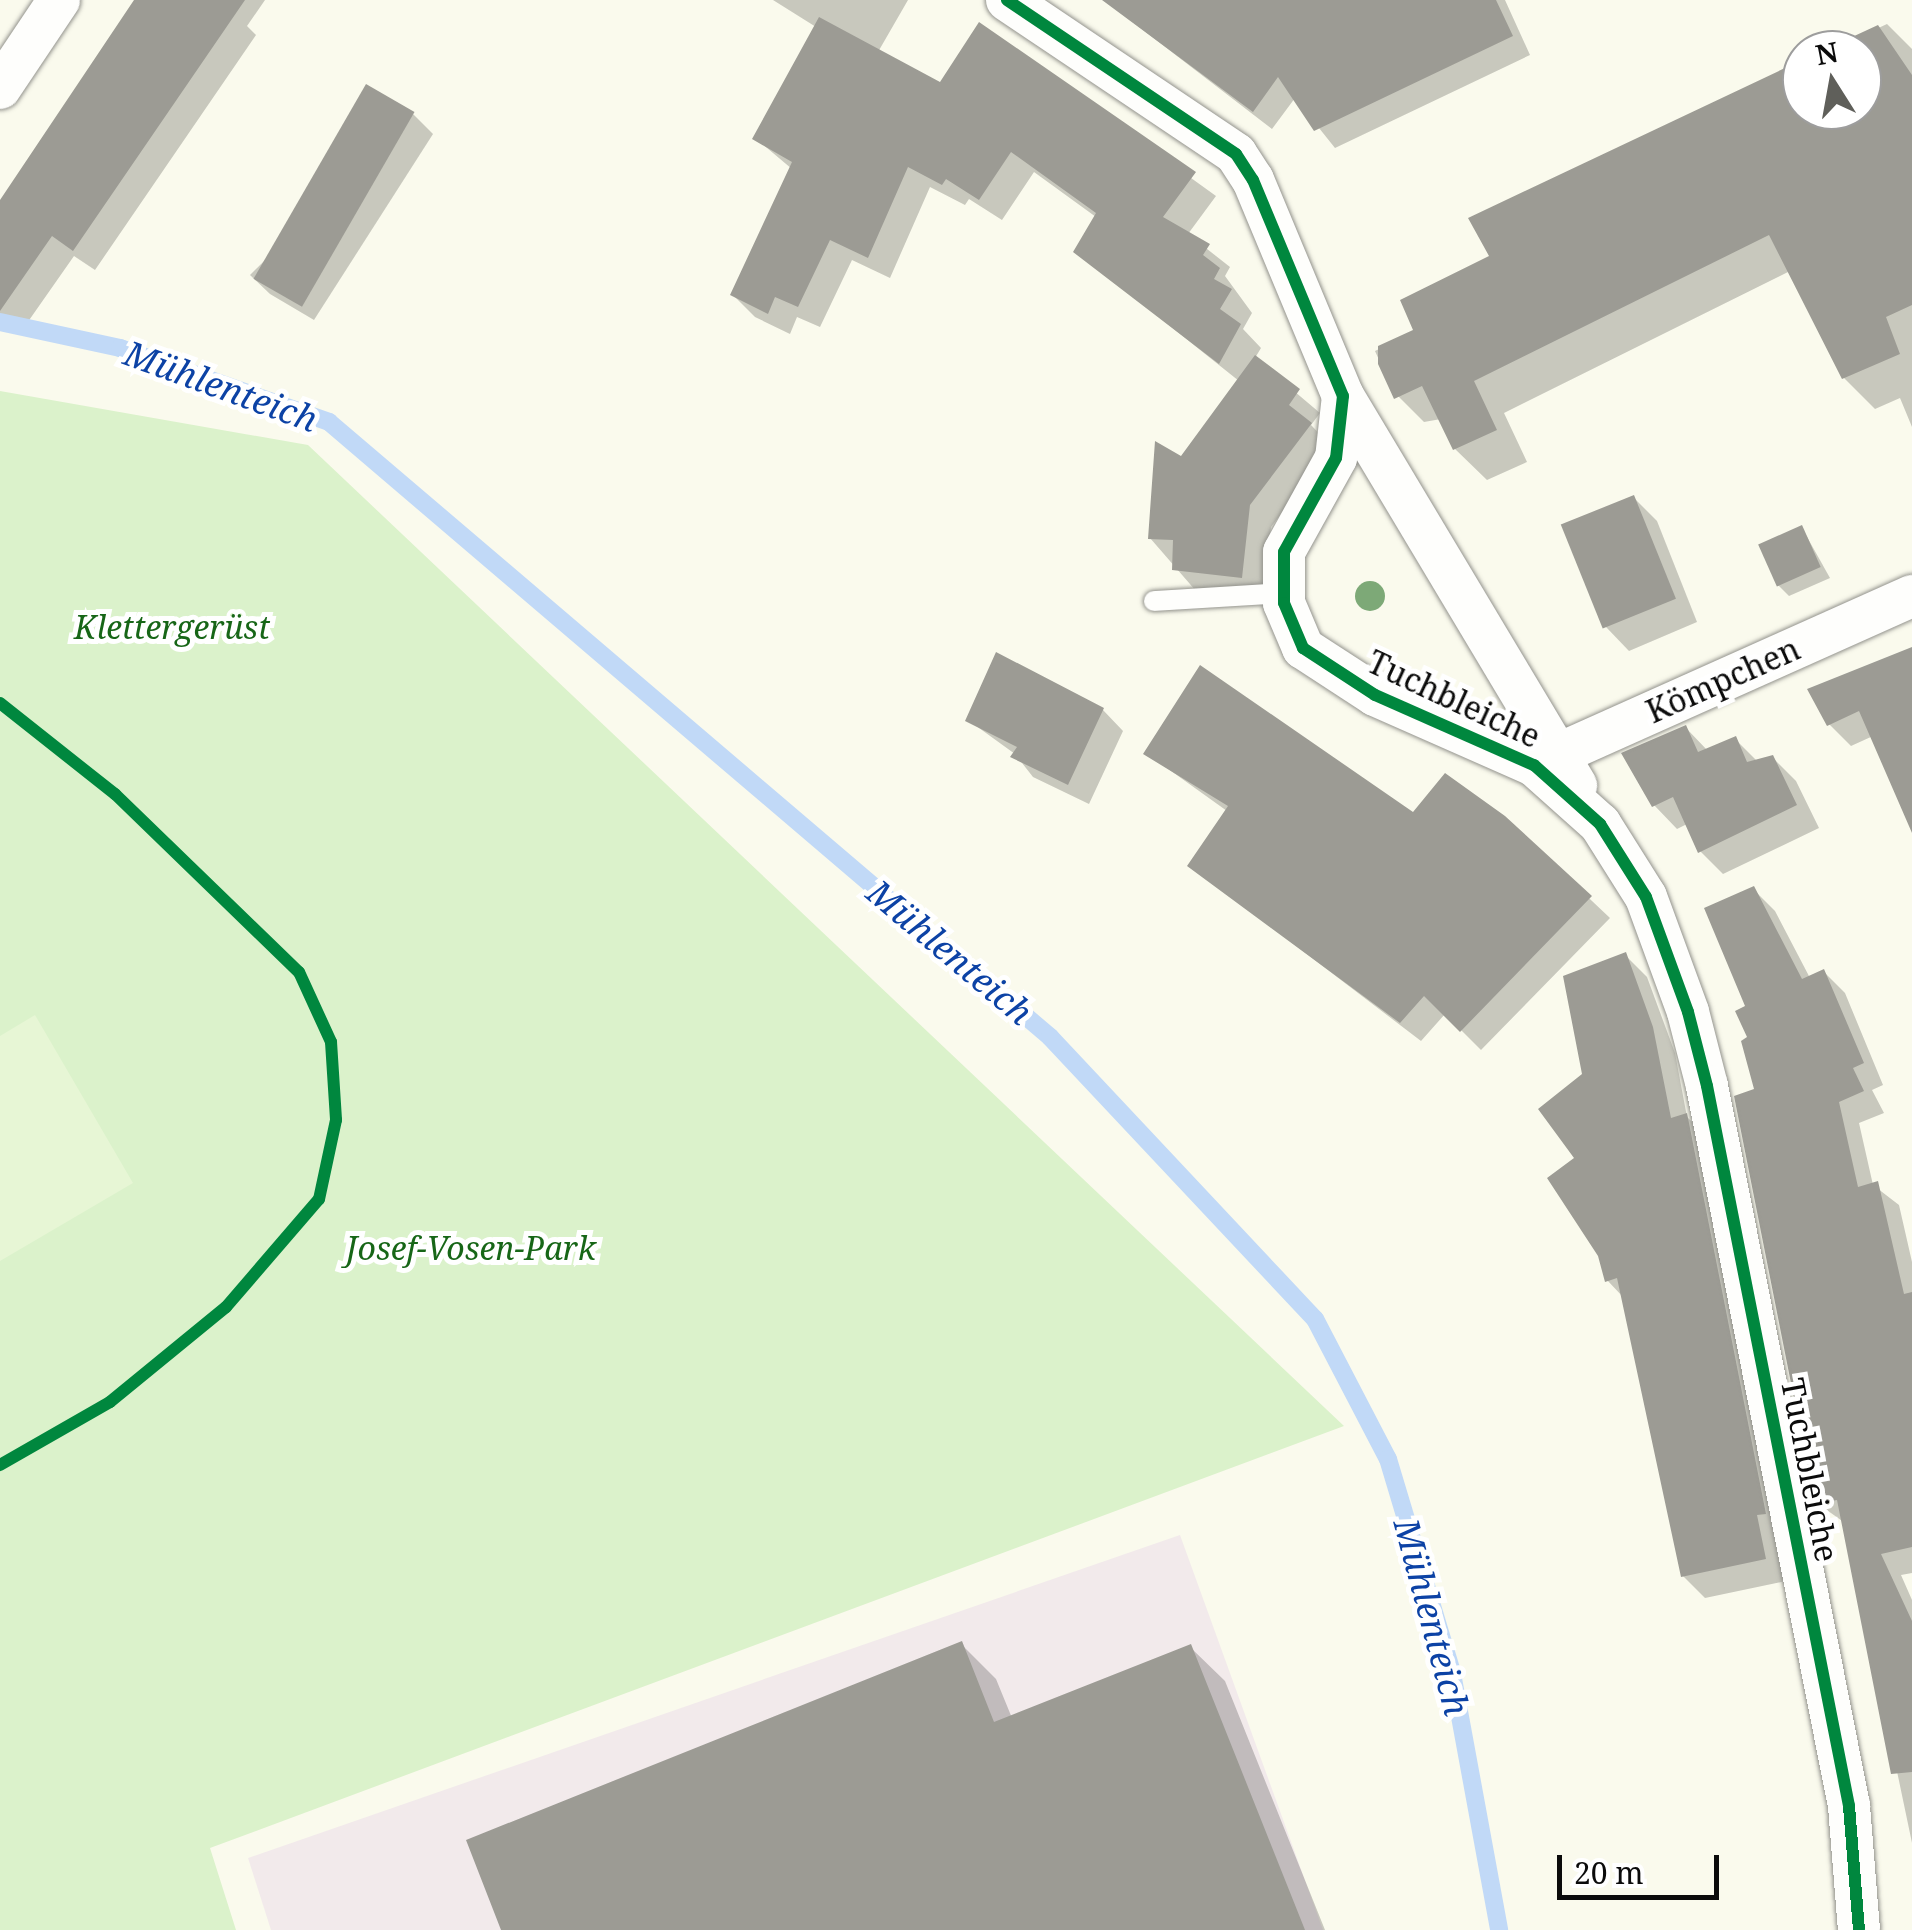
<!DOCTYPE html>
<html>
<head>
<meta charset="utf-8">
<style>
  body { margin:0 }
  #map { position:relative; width:1912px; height:1930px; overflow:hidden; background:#fafaed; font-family:"Noto Serif",serif }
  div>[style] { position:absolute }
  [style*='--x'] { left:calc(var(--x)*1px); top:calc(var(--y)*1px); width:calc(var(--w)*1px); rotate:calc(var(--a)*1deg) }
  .industrial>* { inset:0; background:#f2eaeb }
  .green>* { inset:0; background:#dbf2cb }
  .pitch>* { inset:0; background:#e7f6d5 }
  .shadow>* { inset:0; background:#0003 }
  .stream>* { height:18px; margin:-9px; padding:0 9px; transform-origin:9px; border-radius:9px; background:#c1d9f7 }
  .building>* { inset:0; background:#9c9b94; transform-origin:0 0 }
  .roads { filter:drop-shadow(0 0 2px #93938d) drop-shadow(0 0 2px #93938d) }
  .lane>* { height:20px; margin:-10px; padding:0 10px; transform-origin:10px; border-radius:10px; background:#fefefc }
  .street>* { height:42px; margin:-21px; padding:0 21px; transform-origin:21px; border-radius:21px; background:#fefefc }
  .cycleway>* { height:12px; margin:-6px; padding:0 6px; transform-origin:6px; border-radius:6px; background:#00873e }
  .trees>* { width:30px; height:30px; margin:-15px; border-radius:50%; background:#7da977 }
  span { translate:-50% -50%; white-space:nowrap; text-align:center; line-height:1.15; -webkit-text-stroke:10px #fff; paint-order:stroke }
  .park-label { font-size:32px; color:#176617; font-style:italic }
  .street-label { font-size:32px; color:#0b0b0b }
  .water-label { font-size:35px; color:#0c42a5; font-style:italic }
  .north { position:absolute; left:1782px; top:30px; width:100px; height:100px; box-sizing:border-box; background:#fff; border:2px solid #9d9d9d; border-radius:50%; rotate:349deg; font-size:28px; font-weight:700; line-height:40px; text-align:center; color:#0b0b0b }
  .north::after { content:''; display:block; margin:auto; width:35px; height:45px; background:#5f5f5a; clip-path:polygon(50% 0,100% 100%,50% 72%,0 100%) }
  .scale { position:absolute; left:1557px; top:1855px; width:162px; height:45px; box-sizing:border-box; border:5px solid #0b0b0b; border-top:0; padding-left:12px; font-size:30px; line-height:35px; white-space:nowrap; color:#0b0b0b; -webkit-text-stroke:8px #fff; paint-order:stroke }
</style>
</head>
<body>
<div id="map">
  <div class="industrial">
    <i style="clip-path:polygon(1180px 1535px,1323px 1930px,271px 1930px,248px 1858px)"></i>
  </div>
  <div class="green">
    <i style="clip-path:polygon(0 391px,308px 445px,1344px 1426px,210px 1848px,236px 1930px,0 1930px)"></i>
  </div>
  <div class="pitch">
    <i style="clip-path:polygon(35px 1015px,133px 1183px,0 1261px,0 1036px)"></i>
  </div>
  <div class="shadow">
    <i style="clip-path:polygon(138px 0,265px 0,247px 26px,256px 35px,95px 270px,74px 256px,25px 326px,0 319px,0 213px)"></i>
    <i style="clip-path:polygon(773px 0,908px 0,878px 52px,941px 86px,979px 25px,1216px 196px,1188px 234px,1230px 267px,1225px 276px,1252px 313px,1243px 329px,1261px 348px,1255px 358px,1320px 413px,1311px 425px,1332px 447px,1271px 527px,1263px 598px,1196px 591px,1150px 538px,1182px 460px,1239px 381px,1076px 251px,1096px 217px,1034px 172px,1002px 220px,969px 199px,965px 205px,930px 187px,890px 278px,852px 260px,820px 327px,797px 317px,790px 334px,755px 317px,733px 295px,792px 169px,755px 138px,816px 27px)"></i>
    <i style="clip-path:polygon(1104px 0,1505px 0,1530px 55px,1335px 148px,1295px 98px,1272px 129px)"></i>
    <i style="clip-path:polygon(1887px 24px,1912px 49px,1912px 427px,1900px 398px,1875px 409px,1844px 378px,1790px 271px,1504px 413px,1527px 462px,1487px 480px,1455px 449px,1441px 419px,1424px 422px,1393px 391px,1375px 351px,1416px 331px,1492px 258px,1802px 63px,1802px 110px,1862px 110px,1862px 50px,1831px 50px)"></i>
    <i style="clip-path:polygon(413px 114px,433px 134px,314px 320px,270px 294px,250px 275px)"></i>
    <i style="clip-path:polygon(1634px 498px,1657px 521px,1697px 622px,1629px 651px,1606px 627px)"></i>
    <i style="clip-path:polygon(1802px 528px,1830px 578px,1789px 596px,1778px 585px)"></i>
    <i style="clip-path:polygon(1912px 649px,1912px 821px,1873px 736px,1851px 746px,1829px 724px)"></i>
    <i style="clip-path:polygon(1103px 710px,1123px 731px,1089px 804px,1033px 777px,1015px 754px,968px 720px)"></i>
    <i style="clip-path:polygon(1686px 728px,1708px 751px,1735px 739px,1758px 762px,1773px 758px,1796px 781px,1819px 828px,1723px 874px,1700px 851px,1687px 824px,1677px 829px,1654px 805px)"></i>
    <i style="clip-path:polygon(1146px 753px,1414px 815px,1504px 818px,1610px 918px,1481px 1050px,1445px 1014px,1421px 1041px,1190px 865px,1227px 811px)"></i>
    <i style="clip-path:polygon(1753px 889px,1775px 911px,1810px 978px,1824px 972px,1845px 993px,1883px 1085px,1872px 1090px,1884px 1113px,1859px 1123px,1873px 1185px,1899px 1205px,1912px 1262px,1912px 1573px,1901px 1575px,1912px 1600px,1912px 1843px,1845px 1523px,1817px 1503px,1751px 1038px)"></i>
    <i style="clip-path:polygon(1625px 955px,1647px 977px,1675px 1053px,1687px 1117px,1708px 1137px,1786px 1581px,1705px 1598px,1683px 1576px,1623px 1297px,1607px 1280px,1578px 1159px,1585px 1075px)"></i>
    <i style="clip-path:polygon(961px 1644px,996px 1679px,1012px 1718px,1190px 1647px,1225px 1681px,1325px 1930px,502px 1930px)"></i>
  </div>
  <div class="stream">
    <i style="--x:0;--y:322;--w:123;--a:12.2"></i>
    <i style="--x:120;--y:348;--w:222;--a:19.5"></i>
    <i style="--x:329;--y:422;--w:948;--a:40.46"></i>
    <i style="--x:1050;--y:1037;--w:387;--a:46.8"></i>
    <i style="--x:1315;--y:1319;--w:158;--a:62.5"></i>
    <i style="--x:1388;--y:1459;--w:223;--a:73.3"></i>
    <i style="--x:1452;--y:1673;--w:261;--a:79.6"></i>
  </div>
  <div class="building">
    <i style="clip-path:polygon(134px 0,245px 0,73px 251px,52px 236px,0 311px,0 200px)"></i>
    <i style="clip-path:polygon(1102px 0,1496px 0,1513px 36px,1314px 131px,1278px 77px,1253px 112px)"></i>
    <i style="clip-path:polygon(819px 17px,940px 82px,979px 22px,1196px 172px,1163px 217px,1210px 244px,1203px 255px,1220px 268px,1214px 279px,1232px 289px,1220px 309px,1241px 324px,1219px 364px,1073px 252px,1096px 213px,1011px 152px,979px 200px,946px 179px,942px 185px,908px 167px,868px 258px,830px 240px,798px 307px,775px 297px,768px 314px,730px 295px,792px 162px,752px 139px)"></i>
    <i style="clip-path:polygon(1878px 25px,1912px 75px,1912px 305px,1886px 317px,1900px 354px,1842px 379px,1769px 235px,1474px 381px,1497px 430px,1453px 450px,1422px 386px,1394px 399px,1378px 364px,1378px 346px,1413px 330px,1400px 300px,1489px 256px,1468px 218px,1802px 60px,1802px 110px,1862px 110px,1862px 50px,1824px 50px)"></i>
    <i style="left:366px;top:84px;width:56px;height:225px;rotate:30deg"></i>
    <i style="clip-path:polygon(1255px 355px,1300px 389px,1289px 405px,1312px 423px,1250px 505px,1242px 578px,1172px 570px,1173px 540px,1148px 539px,1155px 441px,1181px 456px)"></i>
    <i style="left:1634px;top:495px;width:112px;height:79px;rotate:68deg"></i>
    <i style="left:1802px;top:525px;width:46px;height:48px;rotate:66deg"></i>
    <i style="clip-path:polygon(1912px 647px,1912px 833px,1859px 711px,1827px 726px,1807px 689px)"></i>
    <i style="clip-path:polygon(996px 652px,1104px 708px,1068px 785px,1010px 757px,1017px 747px,965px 721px)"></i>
    <i style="clip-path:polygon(1200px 665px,1413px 812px,1445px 773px,1505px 816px,1592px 896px,1460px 1032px,1424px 996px,1400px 1023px,1187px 866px,1228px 806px,1143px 754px)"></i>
    <i style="clip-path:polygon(1686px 725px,1698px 752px,1736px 736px,1747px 762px,1773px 755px,1797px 805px,1698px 853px,1673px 797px,1652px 807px,1621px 753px)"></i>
    <i style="clip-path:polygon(1754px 886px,1802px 979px,1824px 969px,1864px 1063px,1853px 1068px,1864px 1091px,1839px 1102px,1858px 1187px,1878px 1181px,1904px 1294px,1912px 1292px,1912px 1547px,1881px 1554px,1912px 1621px,1912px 1772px,1891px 1774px,1837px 1500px,1815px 1504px,1734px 1096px,1754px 1089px,1741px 1041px,1747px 1037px,1735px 1011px,1745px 1006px,1704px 908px)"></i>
    <i style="clip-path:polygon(1626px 952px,1653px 1027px,1671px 1118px,1687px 1113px,1766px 1514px,1757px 1515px,1766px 1559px,1681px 1577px,1617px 1278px,1605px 1282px,1598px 1256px,1547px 1178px,1574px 1158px,1538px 1109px,1582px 1074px,1563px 976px)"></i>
    <i style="clip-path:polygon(962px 1641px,994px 1722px,1191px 1644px,1305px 1930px,501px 1930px,466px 1840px)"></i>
  </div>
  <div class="roads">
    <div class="lane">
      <i style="--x:1154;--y:601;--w:129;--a:-3.5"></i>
    </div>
    <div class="street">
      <i style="--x:1007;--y:0;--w:276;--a:33.9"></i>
      <i style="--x:1236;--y:154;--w:31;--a:57"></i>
      <i style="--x:1253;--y:180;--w:234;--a:67.4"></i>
      <i style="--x:1343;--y:396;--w:62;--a:96.4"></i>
      <i style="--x:1336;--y:458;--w:107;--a:119"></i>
      <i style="--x:1284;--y:552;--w:51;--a:90"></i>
      <i style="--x:1284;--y:603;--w:49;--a:67.1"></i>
      <i style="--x:1303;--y:648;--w:86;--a:33.1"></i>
      <i style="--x:1375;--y:695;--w:174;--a:23.8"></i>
      <i style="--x:1534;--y:765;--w:89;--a:41.8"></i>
      <i style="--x:1600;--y:824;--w:86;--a:57.8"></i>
      <i style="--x:1646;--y:897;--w:122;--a:69.9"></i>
      <i style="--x:1688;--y:1012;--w:76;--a:75.6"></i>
      <i style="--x:1707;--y:1086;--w:734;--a:78.84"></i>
      <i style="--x:1849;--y:1806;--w:124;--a:85.4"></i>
      <i style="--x:0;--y:88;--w:106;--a:-56.2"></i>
      <i style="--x:1343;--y:396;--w:454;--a:59.1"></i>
      <i style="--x:1534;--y:765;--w:414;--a:-24.1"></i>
    </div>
  </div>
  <div class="cycleway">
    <i style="--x:1007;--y:0;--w:276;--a:33.9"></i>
    <i style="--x:1236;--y:154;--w:31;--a:57"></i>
    <i style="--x:1253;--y:180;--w:234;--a:67.4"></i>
    <i style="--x:1343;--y:396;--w:62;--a:96.4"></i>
    <i style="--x:1336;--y:458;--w:107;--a:119"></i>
    <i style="--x:1284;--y:552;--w:51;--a:90"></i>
    <i style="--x:1284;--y:603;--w:49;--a:67.1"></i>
    <i style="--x:1303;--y:648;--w:86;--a:33.1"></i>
    <i style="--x:1375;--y:695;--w:174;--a:23.8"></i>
    <i style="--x:1534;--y:765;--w:89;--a:41.8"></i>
    <i style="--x:1600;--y:824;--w:86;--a:57.8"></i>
    <i style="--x:1646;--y:897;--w:122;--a:69.9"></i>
    <i style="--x:1688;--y:1012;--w:76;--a:75.6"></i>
    <i style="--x:1707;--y:1086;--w:734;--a:78.84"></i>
    <i style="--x:1849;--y:1806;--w:124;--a:85.4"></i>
    <i style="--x:0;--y:703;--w:147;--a:38.4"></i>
    <i style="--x:115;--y:794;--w:256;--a:44.1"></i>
    <i style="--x:299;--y:972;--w:77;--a:65.4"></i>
    <i style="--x:331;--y:1042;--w:78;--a:86.3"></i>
    <i style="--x:336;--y:1120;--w:81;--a:102.1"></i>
    <i style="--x:319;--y:1199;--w:143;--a:130.7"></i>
    <i style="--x:226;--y:1307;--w:150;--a:140.7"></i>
    <i style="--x:110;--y:1402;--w:127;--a:150.2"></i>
  </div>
  <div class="trees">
    <i style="left:1370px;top:596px"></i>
  </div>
  <div class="park-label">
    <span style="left:172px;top:627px">Klettergerüst</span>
    <span style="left:471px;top:1248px">Josef-Vosen-Park</span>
  </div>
  <div class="street-label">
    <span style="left:1723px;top:680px;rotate:-24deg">Kömpchen</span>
    <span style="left:1454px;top:699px;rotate:25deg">Tuchbleiche</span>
    <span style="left:1810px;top:1470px;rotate:79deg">Tuchbleiche</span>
  </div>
  <div class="water-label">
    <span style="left:221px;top:386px;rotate:20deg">Mühlenteich</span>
    <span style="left:950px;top:952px;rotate:40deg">Mühlenteich</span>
    <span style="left:1432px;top:1617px;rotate:75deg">Mühlenteich</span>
  </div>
  <div class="north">N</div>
  <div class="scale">20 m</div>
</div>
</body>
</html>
